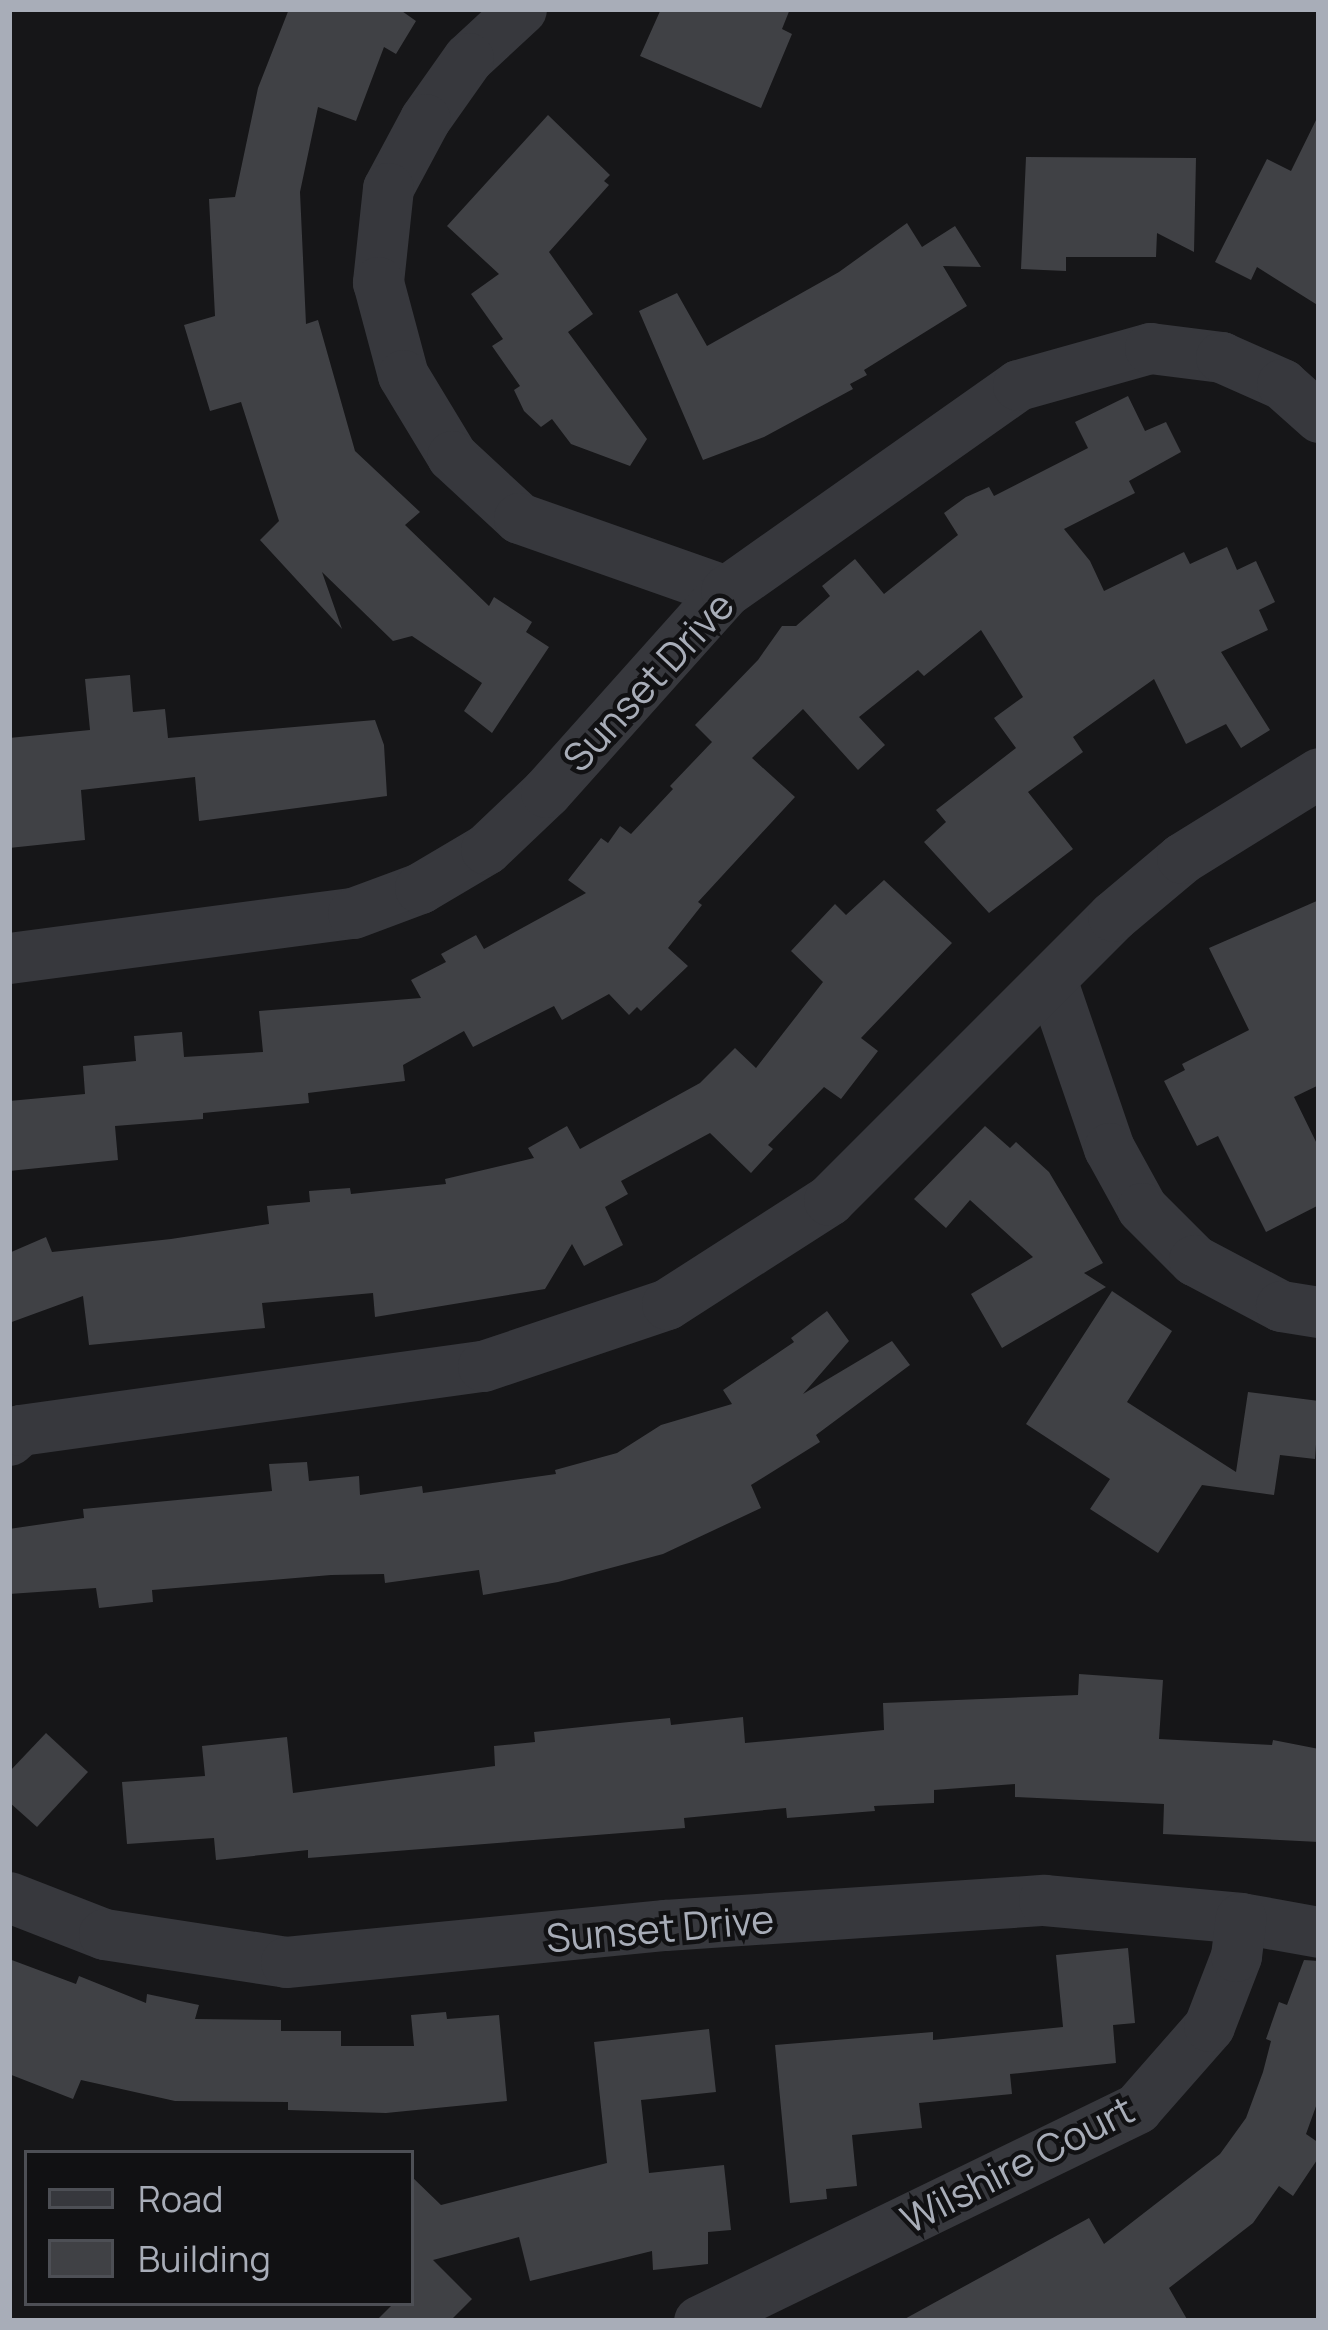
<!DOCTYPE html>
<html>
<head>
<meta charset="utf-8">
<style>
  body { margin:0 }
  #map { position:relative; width:1328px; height:2330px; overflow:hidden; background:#161618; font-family:Manrope,sans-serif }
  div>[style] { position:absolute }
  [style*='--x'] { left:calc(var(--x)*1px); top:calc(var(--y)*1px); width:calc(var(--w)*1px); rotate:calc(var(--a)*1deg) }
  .building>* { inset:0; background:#404145 }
  .minor>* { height:51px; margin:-25.5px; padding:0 25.5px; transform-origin:25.5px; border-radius:25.5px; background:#37383d }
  span { translate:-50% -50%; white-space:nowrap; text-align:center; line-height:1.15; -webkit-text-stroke:9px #111113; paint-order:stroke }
  .street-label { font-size:39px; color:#a8adb8 }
  .frame { position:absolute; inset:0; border:12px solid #a8adb8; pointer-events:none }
  .legend { position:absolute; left:24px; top:2150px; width:390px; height:156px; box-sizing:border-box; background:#111113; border:3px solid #4d4f55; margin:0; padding:15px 21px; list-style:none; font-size:36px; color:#a8adb8 }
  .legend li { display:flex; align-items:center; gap:24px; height:60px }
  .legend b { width:60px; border:3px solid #4d4f55 }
</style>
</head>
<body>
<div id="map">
  <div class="building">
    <i style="clip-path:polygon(289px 9px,399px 9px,416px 21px,396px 54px,384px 47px,356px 121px,318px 107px,300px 192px,306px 324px,318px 320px,355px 451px,420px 512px,405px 525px,489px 606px,494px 597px,532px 622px,526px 632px,549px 647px,492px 733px,464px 711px,482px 683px,412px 636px,393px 641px,322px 572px,342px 629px,260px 540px,279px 521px,241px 402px,210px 411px,184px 325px,215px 316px,209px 199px,235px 197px,258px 88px)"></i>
    <i style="clip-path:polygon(661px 9px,790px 9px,782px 29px,792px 34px,761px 108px,640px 56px)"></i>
    <i style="clip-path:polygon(1319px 114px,1319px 306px,1257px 267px,1251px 280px,1215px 262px,1267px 159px,1291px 171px)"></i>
    <i style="clip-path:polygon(548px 115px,610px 175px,604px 181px,609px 185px,549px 252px,593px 314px,568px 332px,647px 439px,630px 466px,571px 444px,552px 419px,541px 427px,524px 411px,514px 390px,520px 386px,492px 346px,503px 339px,471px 294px,499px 274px,447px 226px)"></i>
    <i style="clip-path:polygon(1026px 157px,1196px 158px,1194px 252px,1157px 233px,1156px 257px,1066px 257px,1066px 271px,1021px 269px)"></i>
    <i style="clip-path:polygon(907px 223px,922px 247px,955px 226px,981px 267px,943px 266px,967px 306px,864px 370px,867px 375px,850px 384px,853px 389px,764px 437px,703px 460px,639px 311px,677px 293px,707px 346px,839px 272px)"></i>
    <i style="clip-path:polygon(1128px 396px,1145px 431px,1166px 422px,1181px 452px,1129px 481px,1135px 493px,1064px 529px,1090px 561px,1104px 591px,1184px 552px,1190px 564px,1227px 547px,1237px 570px,1256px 561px,1275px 602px,1259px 610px,1268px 630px,1221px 652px,1270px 730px,1241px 748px,1226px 724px,1186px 744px,1154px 679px,1073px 737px,1083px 752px,1028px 792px,1073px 849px,989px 913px,924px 842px,946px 822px,936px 810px,1016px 748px,994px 718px,1023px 697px,981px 630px,924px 676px,918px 670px,859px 717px,885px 745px,858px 770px,803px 709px,752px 758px,795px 797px,698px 902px,702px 905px,668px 948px,688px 966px,641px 1011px,637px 1007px,629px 1015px,609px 994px,562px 1020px,554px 1006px,473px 1047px,464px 1031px,403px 1065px,405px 1081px,308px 1093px,309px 1103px,203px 1113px,203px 1119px,115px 1126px,118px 1160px,9px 1171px,9px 1101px,85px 1094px,83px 1066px,136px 1061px,134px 1036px,182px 1032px,184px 1057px,263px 1052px,259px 1011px,421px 998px,411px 980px,446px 962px,441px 954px,476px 935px,484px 949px,586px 893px,568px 880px,601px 838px,608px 843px,620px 826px,631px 834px,673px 789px,670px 786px,712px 742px,695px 725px,758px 660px,782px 626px,796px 626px,830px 596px,822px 586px,855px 559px,884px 594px,958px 535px,944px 513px,966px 497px,989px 487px,994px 496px,1088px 448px,1075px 422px)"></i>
    <i style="clip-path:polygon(130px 675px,133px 712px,165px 709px,168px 738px,375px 720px,384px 745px,387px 796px,199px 821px,195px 777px,81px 790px,85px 840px,9px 848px,9px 738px,90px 730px,85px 679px)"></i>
    <i style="clip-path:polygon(884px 880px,952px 943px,861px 1038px,878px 1051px,841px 1099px,824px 1087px,768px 1145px,773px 1149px,751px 1173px,710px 1133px,621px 1181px,628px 1194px,605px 1207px,623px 1245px,584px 1266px,572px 1244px,545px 1289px,375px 1317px,373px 1293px,262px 1303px,265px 1328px,89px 1345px,83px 1296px,9px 1323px,9px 1253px,46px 1237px,52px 1252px,171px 1239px,269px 1224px,267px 1206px,310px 1202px,309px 1191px,350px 1188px,351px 1194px,446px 1184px,445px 1179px,534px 1158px,528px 1148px,567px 1126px,580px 1149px,700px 1083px,735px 1048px,756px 1068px,823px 982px,791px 951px,835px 904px,846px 915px)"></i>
    <i style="clip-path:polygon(1319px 900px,1319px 1085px,1294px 1097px,1319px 1148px,1319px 1205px,1266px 1232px,1218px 1136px,1197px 1146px,1164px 1081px,1185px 1070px,1182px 1064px,1249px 1030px,1209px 948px)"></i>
    <i style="clip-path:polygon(985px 1126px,1010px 1148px,1016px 1142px,1049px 1172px,1103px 1263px,1084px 1273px,1106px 1287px,1002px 1348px,971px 1294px,1033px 1257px,970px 1200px,946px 1228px,914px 1199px)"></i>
    <i style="clip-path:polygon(1112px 1291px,1172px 1331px,1127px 1402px,1236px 1472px,1248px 1392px,1319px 1401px,1315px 1459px,1280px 1455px,1274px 1495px,1202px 1485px,1158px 1553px,1090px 1509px,1110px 1479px,1026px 1424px)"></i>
    <i style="clip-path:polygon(827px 1311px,849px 1341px,803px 1394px,892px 1341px,910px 1365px,816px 1435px,820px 1442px,751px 1485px,761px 1508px,663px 1554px,558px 1582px,483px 1595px,479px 1570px,385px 1583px,384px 1574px,331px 1575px,152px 1590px,153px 1602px,99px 1608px,96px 1588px,9px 1594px,9px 1529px,84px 1518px,83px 1509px,272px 1491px,269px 1464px,307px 1462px,309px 1481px,359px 1476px,360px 1495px,422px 1486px,423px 1493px,556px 1474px,555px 1470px,617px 1453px,661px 1425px,732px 1404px,723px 1390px,794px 1342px,791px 1338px)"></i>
    <i style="clip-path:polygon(1079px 1674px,1163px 1680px,1159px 1739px,1272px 1745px,1273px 1740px,1319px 1749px,1319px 1842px,1163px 1834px,1164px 1804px,1015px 1797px,1015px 1784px,934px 1790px,934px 1803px,874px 1806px,875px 1811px,787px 1818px,786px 1808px,684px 1818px,685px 1828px,308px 1858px,308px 1850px,216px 1860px,214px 1838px,127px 1844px,122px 1782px,205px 1776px,202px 1746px,287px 1737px,293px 1793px,495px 1766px,494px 1746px,535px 1742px,534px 1732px,629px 1722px,670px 1718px,671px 1725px,743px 1717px,745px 1743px,884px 1730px,883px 1703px,1078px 1695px)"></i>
    <i style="clip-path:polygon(46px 1733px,88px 1772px,37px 1827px,9px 1802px,9px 1772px)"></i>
    <i style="clip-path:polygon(1128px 1948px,1135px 2023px,1113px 2025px,1116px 2063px,1010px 2074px,1012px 2094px,919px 2103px,922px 2128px,852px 2135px,857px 2186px,826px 2189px,827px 2199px,790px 2203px,775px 2045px,933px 2032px,933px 2040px,1063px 2027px,1056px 1955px)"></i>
    <i style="clip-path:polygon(9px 1959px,76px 1984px,79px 1976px,146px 2003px,147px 1994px,199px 2005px,195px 2019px,281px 2020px,281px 2031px,341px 2031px,341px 2046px,414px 2046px,411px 2015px,446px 2012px,447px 2019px,499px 2015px,507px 2101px,386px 2113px,288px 2110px,288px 2102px,175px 2101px,81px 2080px,73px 2099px,9px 2074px)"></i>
    <i style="clip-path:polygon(1304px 1960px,1319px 1961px,1319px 2098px,1306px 2134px,1319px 2143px,1319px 2157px,1293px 2196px,1279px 2186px,1253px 2223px,1169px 2288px,1188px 2321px,901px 2321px,1089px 2218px,1104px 2244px,1220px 2154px,1246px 2118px,1263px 2072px,1271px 2041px,1266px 2039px,1279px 2002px,1287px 2005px)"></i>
    <i style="clip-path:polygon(709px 2029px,716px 2092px,641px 2100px,649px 2173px,724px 2165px,731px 2230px,708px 2232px,708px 2264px,653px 2270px,652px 2251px,530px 2281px,519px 2237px,433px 2260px,472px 2299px,450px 2321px,376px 2321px,394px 2303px,411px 2303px,411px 2176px,441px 2205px,607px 2163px,594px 2042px)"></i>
  </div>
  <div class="minor">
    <i style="--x:521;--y:9;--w:72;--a:137.2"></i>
    <i style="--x:468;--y:58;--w:75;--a:125.2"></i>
    <i style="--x:425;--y:119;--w:78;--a:118.2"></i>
    <i style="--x:388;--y:188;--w:95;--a:96.1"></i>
    <i style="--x:378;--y:282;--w:96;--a:75"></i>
    <i style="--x:403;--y:375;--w:95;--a:58.8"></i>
    <i style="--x:452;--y:456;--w:91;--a:42.8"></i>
    <i style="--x:519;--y:518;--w:219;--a:19.4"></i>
    <i style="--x:9;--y:958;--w:347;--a:-7.5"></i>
    <i style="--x:353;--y:913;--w:72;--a:-20.5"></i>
    <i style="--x:420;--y:888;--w:77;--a:-30.6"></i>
    <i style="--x:486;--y:849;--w:83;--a:-43.5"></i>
    <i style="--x:546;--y:792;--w:270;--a:-48.2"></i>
    <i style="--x:726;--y:591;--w:357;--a:-35.2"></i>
    <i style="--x:1018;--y:385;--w:137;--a:-15.7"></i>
    <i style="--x:1150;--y:348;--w:72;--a:7.2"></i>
    <i style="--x:1221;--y:357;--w:67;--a:23.9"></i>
    <i style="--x:1282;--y:384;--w:50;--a:41.7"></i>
    <i style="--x:1051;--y:979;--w:179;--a:71.1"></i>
    <i style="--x:1109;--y:1148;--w:68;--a:61.2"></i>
    <i style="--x:1142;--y:1208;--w:74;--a:45"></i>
    <i style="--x:1194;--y:1260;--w:98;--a:27.9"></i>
    <i style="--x:1281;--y:1306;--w:38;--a:9"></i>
    <i style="--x:9;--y:1440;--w:15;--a:-42"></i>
    <i style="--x:20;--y:1430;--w:467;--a:-7.9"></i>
    <i style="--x:483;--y:1366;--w:194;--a:-18.6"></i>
    <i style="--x:667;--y:1304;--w:193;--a:-32.7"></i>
    <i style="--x:829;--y:1200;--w:402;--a:-45"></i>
    <i style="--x:1113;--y:916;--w:90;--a:-40"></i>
    <i style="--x:1182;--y:858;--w:161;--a:-31.8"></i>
    <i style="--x:9;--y:1897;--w:102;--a:21.3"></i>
    <i style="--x:104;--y:1934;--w:184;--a:8.7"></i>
    <i style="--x:286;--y:1962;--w:381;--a:-5.6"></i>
    <i style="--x:665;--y:1925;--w:380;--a:-3.8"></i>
    <i style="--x:1044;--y:1900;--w:198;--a:5.2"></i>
    <i style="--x:1241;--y:1918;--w:79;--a:10.2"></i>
    <i style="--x:699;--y:2321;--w:487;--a:-25.9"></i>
    <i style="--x:1137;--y:2108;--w:109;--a:-48.7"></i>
    <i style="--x:1209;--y:2026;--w:75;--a:-68.9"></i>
    <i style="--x:1236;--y:1956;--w:38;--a:-83"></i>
  </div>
  <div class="street-label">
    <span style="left:648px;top:681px;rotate:-47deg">Sunset Drive</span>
    <span style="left:660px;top:1928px;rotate:-5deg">Sunset Drive</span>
    <span style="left:1017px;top:2164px;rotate:-27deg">Wilshire Court</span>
  </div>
  <div class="frame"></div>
  <ul class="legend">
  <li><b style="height:15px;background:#37383d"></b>Road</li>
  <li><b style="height:33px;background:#404145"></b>Building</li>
  </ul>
</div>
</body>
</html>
